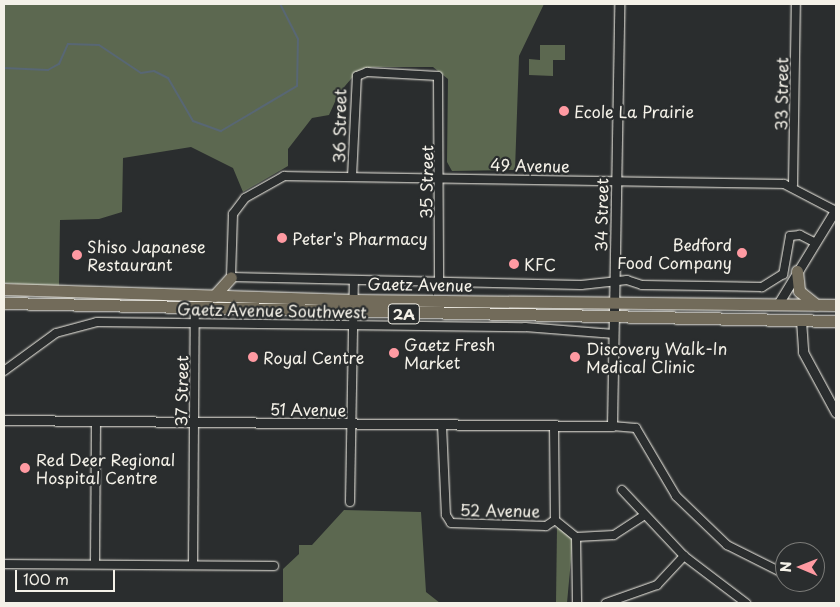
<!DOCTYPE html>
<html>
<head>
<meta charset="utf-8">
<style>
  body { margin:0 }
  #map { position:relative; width:840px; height:607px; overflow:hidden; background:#2a2d2e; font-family:"Playpen Sans",sans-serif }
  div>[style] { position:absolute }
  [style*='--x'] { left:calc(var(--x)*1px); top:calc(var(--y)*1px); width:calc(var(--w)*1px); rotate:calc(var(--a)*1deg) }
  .green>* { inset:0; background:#5c6850 }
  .stream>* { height:2px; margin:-1px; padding:0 1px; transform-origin:1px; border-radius:1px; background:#586774 }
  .roads { filter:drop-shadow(0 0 1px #f4f1e8) drop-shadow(0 0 1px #f4f1e8) }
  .minor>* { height:8px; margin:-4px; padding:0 4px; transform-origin:4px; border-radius:4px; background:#2a2d2e }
  .tertiary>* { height:9px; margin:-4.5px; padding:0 4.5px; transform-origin:4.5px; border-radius:4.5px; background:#2a2d2e }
  .primary>* { height:11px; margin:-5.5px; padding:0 5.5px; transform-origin:5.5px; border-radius:5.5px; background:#726b5a }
  .dots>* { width:14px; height:14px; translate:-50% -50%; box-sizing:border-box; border:2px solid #2a2d2e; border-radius:50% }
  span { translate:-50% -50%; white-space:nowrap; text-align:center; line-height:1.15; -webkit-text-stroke:4.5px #2a2d2e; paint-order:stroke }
  .shield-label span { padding:1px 4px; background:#2a2d2e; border:1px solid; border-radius:4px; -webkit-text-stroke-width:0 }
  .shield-label { font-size:15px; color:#f4f1e8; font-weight:700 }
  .street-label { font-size:16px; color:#f4f1e8 }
  .poi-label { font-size:16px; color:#f4f1e8 }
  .left { translate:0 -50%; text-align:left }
  .right { translate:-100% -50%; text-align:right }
  .frame { position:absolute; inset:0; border:5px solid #f4f1e8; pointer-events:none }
  .north { position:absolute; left:775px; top:542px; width:50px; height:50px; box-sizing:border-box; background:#2a2d2e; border:1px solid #7b7b78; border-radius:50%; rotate:271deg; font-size:14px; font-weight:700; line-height:20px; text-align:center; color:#f4f1e8 }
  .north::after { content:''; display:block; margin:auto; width:18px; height:22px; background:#ff9aa2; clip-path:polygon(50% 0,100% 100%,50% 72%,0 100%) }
  .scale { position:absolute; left:15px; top:570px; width:100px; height:22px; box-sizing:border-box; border:2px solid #f4f1e8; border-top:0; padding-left:6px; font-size:15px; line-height:18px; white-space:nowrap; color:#f4f1e8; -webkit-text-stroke:4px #2a2d2e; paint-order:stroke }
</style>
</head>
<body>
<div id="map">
  <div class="green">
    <i style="clip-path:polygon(4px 4px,544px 4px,519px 56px,515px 170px,452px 171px,447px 162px,448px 79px,433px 67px,372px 67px,357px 72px,339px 93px,329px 115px,312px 118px,288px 149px,288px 166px,243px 192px,233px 168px,191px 147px,123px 158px,122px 212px,99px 219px,60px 220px,59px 287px,4px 283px)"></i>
    <i style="clip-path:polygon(540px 45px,565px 45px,565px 60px,553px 60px,553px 76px,529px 75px,529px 59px,540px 60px)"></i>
    <i style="clip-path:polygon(344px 510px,421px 512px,426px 592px,440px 603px,283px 603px,283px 569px,299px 554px,299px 545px,312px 545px)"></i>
    <i style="clip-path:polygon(557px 527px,573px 537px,567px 603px,556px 603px)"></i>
  </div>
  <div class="stream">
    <i style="--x:4;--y:68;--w:44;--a:2.6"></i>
    <i style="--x:48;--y:70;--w:13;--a:-29"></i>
    <i style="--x:59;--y:64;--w:22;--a:-66"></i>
    <i style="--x:68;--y:44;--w:31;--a:2"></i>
    <i style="--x:99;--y:45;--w:50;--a:33.7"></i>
    <i style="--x:141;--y:73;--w:13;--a:-9"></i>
    <i style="--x:154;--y:71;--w:16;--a:27"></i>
    <i style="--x:168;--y:78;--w:50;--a:59.8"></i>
    <i style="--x:193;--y:121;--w:30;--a:20"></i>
    <i style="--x:221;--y:131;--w:88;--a:-30.6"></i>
    <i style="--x:297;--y:86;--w:47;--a:-88.8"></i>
    <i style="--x:298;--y:39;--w:39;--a:-117"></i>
  </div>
  <div class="roads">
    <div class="minor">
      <i style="--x:352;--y:177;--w:101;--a:-87.2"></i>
      <i style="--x:357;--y:76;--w:11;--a:-22"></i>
      <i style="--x:367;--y:72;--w:71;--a:3.2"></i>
      <i style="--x:438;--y:76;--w:206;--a:89.7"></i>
      <i style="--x:793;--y:185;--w:181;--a:-89.1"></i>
      <i style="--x:814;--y:242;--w:16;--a:-153"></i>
      <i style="--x:800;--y:235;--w:10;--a:174"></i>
      <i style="--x:790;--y:236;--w:39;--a:100"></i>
      <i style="--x:783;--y:274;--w:25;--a:148"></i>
      <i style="--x:762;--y:287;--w:120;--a:-179"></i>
      <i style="--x:642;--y:285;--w:16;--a:-162"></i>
      <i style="--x:627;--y:280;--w:46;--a:173.8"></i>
      <i style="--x:581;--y:285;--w:350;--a:-178.7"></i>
      <i style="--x:231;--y:277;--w:63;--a:-88.2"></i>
      <i style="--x:233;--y:214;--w:20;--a:-53"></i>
      <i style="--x:245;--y:198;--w:45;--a:-29.4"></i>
      <i style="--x:284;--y:176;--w:500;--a:0.92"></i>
      <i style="--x:784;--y:184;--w:56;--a:27.5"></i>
      <i style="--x:4;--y:371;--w:64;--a:-36.2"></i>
      <i style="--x:56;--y:333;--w:42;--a:-15"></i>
      <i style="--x:97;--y:322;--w:428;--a:0.7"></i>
      <i style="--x:525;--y:327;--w:89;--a:4.5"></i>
      <i style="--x:442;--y:425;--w:90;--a:87.5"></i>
      <i style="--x:446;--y:515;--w:9;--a:58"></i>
      <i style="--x:451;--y:523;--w:95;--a:1.8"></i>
      <i style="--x:546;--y:526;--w:11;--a:-34"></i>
      <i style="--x:554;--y:426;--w:94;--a:89.4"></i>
      <i style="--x:612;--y:426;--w:24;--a:5"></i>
      <i style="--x:636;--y:428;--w:79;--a:59.5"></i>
      <i style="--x:676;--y:496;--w:71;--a:43.9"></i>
      <i style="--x:727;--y:545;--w:65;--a:26.6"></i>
      <i style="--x:622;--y:490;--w:91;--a:46.8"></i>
      <i style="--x:684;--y:556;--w:78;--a:37.2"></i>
      <i style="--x:350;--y:502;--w:221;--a:-89"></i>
      <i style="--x:555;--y:520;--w:27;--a:39"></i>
      <i style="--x:576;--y:537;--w:38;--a:-3"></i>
      <i style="--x:614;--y:535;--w:35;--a:-33"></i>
      <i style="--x:576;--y:537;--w:66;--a:89.1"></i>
      <i style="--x:95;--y:563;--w:141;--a:-89.6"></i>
      <i style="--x:4;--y:564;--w:270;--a:0.4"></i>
      <i style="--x:193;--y:565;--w:257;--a:-89.6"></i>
      <i style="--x:606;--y:603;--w:54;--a:-19.4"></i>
      <i style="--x:657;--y:585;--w:40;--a:-47"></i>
    </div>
    <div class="tertiary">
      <i style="--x:778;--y:304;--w:111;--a:-58.6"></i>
      <i style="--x:801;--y:320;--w:32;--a:86"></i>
      <i style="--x:803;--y:352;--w:69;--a:61.6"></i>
      <i style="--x:4;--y:420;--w:608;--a:0.57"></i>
      <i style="--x:612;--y:426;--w:422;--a:-89"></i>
    </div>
    <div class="primary">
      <i style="--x:797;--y:271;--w:20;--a:84"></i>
      <i style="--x:799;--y:291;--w:22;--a:39"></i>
      <i style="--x:4;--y:289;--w:350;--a:1.8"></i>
      <i style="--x:354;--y:300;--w:482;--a:0.6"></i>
      <i style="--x:214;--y:296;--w:25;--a:-48"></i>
      <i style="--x:4;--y:303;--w:832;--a:1.24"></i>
    </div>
  </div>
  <div class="dots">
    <i style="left:564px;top:111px;background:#ff9aa2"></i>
    <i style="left:282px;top:238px;background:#ff9aa2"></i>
    <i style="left:742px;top:253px;background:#ff9aa2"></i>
    <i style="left:77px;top:255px;background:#ff9aa2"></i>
    <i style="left:514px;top:264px;background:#ff9aa2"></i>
    <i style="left:394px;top:353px;background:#ff9aa2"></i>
    <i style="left:253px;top:357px;background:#ff9aa2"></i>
    <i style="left:575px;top:357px;background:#ff9aa2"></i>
    <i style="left:25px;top:468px;background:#ff9aa2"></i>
  </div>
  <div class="shield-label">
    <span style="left:404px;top:314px">2A</span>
  </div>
  <div class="street-label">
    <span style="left:781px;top:94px;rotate:-89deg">33 Street</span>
    <span style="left:339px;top:126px;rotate:-89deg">36 Street</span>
    <span style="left:530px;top:165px;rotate:1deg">49 Avenue</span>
    <span style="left:426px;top:182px;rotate:-89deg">35 Street</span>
    <span style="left:601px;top:215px;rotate:-89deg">34 Street</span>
    <span style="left:420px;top:284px;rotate:1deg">Gaetz Avenue</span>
    <span style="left:272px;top:310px;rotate:1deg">Gaetz Avenue Southwest</span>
    <span style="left:181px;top:391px;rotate:-89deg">37 Street</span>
    <span style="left:308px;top:409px;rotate:1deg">51 Avenue</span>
    <span style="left:500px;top:510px;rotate:1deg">52 Avenue</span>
  </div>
  <div class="poi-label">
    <span class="left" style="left:574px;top:111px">Ecole La Prairie</span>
    <span class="left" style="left:292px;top:238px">Peter's Pharmacy</span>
    <span class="right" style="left:732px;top:253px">Bedford<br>Food Company</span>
    <span class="left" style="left:87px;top:255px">Shiso Japanese<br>Restaurant</span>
    <span class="left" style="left:524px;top:264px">KFC</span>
    <span class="left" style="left:404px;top:353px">Gaetz Fresh<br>Market</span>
    <span class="left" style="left:586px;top:357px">Discovery Walk-In<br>Medical Clinic</span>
    <span class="left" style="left:263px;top:357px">Royal Centre</span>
    <span class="left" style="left:36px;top:468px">Red Deer Regional<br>Hospital Centre</span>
  </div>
  <div class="frame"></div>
  <div class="north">N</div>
  <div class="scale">100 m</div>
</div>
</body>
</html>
